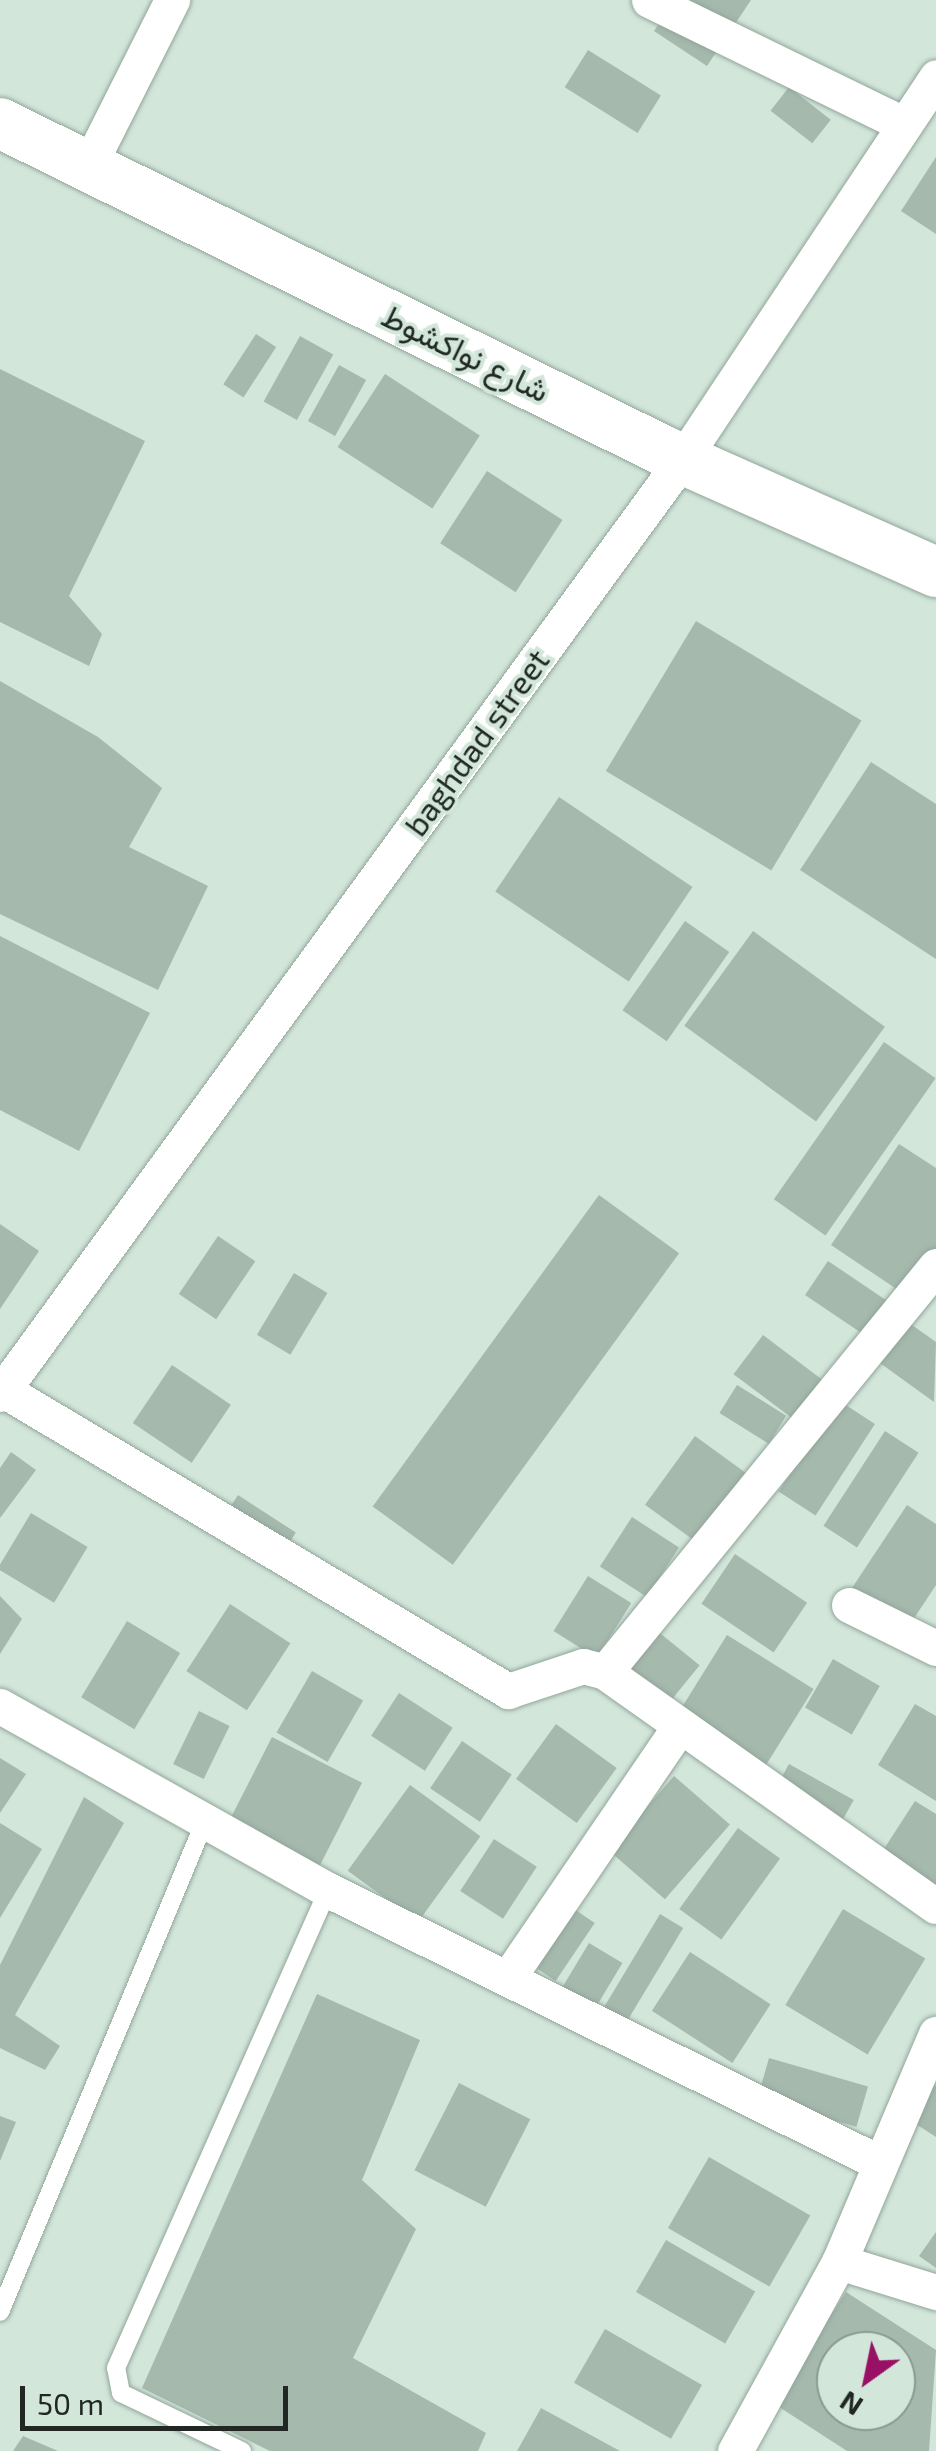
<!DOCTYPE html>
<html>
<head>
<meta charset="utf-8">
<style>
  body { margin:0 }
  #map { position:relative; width:936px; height:2451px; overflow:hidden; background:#d2e6da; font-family:"Exo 2",Vazirmatn,sans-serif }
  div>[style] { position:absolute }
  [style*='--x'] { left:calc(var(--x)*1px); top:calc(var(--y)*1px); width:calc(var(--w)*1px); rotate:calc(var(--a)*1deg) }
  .building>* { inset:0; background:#a5b9ad; transform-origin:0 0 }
  .roads { filter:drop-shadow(0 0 2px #92a59a) drop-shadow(0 0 2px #92a59a) }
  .lane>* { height:18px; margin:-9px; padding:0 9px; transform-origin:9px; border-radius:9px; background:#fff }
  .street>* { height:35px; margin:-17.5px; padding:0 17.5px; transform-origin:17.5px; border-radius:17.5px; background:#fff }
  .secondary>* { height:50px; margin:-25px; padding:0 25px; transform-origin:25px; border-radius:25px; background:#fff }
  span { translate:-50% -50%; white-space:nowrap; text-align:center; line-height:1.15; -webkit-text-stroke:8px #d2e6da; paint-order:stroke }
  .street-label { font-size:32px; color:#212824 }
  .north { position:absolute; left:816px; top:2331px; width:100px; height:100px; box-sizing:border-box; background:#d2e6da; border:2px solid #8b9a91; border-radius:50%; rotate:213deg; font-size:28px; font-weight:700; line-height:40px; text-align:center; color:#212824 }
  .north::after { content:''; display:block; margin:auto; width:35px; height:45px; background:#981165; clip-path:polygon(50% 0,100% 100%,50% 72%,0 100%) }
  .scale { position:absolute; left:20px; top:2386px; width:268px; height:45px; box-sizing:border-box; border:5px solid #212824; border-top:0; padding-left:12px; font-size:30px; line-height:35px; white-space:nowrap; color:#212824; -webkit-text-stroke:8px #d2e6da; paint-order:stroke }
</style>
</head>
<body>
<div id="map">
  <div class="building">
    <i style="clip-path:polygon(675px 0,751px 0,707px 66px,654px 31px)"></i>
    <i style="left:588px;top:50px;width:86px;height:44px;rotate:32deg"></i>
    <i style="left:789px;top:87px;width:53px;height:30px;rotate:38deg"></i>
    <i style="clip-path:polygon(936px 157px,936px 234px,901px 211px)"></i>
    <i style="left:256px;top:334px;width:24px;height:60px;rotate:33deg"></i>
    <i style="left:300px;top:336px;width:38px;height:75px;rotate:29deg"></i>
    <i style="left:339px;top:365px;width:31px;height:64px;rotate:29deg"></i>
    <i style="clip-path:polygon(0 369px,145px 441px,69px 596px,102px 634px,89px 666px,0 622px)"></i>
    <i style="left:385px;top:374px;width:113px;height:87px;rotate:33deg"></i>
    <i style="left:487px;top:471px;width:90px;height:86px;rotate:33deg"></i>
    <i style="left:696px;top:621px;width:193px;height:175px;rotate:31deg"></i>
    <i style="clip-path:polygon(0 681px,98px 737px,162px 788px,129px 847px,208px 886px,158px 990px,0 914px)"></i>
    <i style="clip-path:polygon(871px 762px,936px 804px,936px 959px,800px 870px)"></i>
    <i style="left:559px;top:797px;width:161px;height:114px;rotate:34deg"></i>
    <i style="left:685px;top:921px;width:54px;height:109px;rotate:35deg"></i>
    <i style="left:753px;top:931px;width:163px;height:117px;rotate:36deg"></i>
    <i style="clip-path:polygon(0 936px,150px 1013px,79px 1151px,0 1110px)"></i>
    <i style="left:884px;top:1042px;width:63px;height:192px;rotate:35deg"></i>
    <i style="clip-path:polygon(899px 1144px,936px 1168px,936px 1252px,907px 1296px,831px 1245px)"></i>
    <i style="left:599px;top:1195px;width:99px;height:385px;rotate:36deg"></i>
    <i style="clip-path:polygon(0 1224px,39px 1251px,0 1309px)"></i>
    <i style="left:218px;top:1236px;width:45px;height:70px;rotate:34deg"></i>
    <i style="left:828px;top:1261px;width:72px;height:41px;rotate:34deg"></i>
    <i style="left:294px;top:1273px;width:39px;height:72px;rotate:31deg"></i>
    <i style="clip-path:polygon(902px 1318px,936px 1342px,934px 1402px,873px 1358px)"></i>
    <i style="left:763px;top:1335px;width:78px;height:49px;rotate:37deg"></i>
    <i style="left:172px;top:1365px;width:71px;height:70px;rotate:34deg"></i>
    <i style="left:737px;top:1385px;width:58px;height:33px;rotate:32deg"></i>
    <i style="left:838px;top:1400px;width:44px;height:109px;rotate:33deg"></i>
    <i style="left:885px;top:1431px;width:40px;height:113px;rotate:33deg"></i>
    <i style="left:695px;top:1436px;width:62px;height:85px;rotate:36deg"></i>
    <i style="clip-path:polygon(11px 1452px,36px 1470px,0 1518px,0 1468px)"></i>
    <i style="left:238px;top:1495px;width:69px;height:29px;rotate:33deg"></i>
    <i style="clip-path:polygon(907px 1505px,936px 1524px,936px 1585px,903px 1635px,846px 1597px)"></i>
    <i style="left:31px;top:1513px;width:66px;height:65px;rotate:31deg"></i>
    <i style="left:632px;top:1517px;width:56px;height:59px;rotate:33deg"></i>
    <i style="left:735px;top:1554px;width:87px;height:60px;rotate:34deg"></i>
    <i style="left:588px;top:1576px;width:51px;height:65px;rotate:32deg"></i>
    <i style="clip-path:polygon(0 1596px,22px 1619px,0 1654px)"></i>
    <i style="left:230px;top:1604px;width:72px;height:80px;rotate:33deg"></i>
    <i style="left:127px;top:1621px;width:62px;height:89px;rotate:31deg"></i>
    <i style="left:656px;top:1630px;width:56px;height:46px;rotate:39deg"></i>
    <i style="left:727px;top:1635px;width:102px;height:91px;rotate:32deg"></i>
    <i style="left:833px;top:1659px;width:54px;height:56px;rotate:30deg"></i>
    <i style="left:312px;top:1671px;width:59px;height:71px;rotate:30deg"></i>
    <i style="left:399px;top:1693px;width:64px;height:51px;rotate:33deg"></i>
    <i style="clip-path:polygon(915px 1704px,936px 1716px,936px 1801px,878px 1765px)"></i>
    <i style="left:199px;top:1711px;width:34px;height:59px;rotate:26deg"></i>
    <i style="left:556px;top:1724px;width:75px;height:68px;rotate:36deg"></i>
    <i style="left:272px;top:1737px;width:101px;height:100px;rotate:27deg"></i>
    <i style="left:462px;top:1741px;width:60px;height:57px;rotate:34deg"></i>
    <i style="clip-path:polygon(0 1758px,26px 1774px,0 1813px)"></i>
    <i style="left:789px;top:1764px;width:74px;height:30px;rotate:29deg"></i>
    <i style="left:674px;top:1776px;width:74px;height:99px;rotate:41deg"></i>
    <i style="left:410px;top:1785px;width:87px;height:106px;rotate:36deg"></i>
    <i style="clip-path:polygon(84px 1797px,124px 1823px,15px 2015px,60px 2046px,45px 2070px,0 2048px,0 1965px)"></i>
    <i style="clip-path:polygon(915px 1801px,936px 1814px,936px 1891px,880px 1855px)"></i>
    <i style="clip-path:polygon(0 1823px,42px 1849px,0 1918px)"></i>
    <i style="left:738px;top:1828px;width:52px;height:100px;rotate:36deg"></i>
    <i style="left:494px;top:1839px;width:51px;height:62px;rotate:33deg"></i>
    <i style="left:574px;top:1909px;width:25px;height:70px;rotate:34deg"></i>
    <i style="left:843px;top:1909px;width:96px;height:112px;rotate:31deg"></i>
    <i style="left:660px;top:1914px;width:27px;height:116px;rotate:31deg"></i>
    <i style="left:589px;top:1943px;width:39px;height:57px;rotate:31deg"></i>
    <i style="left:690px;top:1952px;width:96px;height:70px;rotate:33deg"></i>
    <i style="clip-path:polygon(317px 1994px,420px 2040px,362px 2180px,416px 2229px,353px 2358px,486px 2433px,478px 2451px,270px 2451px,142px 2388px)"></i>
    <i style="left:769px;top:2058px;width:103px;height:42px;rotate:16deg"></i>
    <i style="left:459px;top:2083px;width:80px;height:98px;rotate:27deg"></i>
    <i style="clip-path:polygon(931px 2083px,936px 2086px,936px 2137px,908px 2119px)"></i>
    <i style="clip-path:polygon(0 2116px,16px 2122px,0 2161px)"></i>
    <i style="left:709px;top:2157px;width:117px;height:82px;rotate:30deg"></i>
    <i style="clip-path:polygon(936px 2232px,936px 2268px,919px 2256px)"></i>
    <i style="left:666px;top:2240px;width:103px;height:60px;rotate:30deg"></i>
    <i style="clip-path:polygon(evenodd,846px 2292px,936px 2350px,929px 2451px,847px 2451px,773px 2403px,846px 2292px,836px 2351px,896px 2351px,896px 2411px,836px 2411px,836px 2351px)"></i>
    <i style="left:605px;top:2329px;width:112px;height:62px;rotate:30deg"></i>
    <i style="clip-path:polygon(541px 2408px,620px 2451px,517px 2451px)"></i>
    <i style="clip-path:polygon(23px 2436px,58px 2451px,13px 2451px)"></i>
  </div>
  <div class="roads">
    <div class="lane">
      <i style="--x:0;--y:2312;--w:532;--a:-67.34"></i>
      <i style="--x:242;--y:2451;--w:134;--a:-154.4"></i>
      <i style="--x:121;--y:2393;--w:25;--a:-101"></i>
      <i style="--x:116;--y:2368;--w:523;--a:-66.08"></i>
    </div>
    <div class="street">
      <i style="--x:649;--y:0;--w:283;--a:26"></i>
      <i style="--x:89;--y:165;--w:185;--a:-63.3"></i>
      <i style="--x:0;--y:1388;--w:592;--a:30.81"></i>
      <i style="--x:508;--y:1691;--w:79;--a:-18.4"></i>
      <i style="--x:583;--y:1666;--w:23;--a:15"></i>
      <i style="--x:605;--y:1672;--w:405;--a:35.3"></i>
      <i style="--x:0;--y:1394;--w:1160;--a:-53.87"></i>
      <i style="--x:684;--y:457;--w:456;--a:-56.4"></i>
      <i style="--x:849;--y:1605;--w:97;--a:26.3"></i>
      <i style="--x:605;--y:1672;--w:524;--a:-50.81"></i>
      <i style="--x:0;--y:1706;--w:376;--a:29.3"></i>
      <i style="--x:328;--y:1890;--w:611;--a:26.31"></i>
      <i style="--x:510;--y:1975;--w:300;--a:-55.7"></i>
      <i style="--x:839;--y:2262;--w:102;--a:17.2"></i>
      <i style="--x:735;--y:2451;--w:216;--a:-61.2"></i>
      <i style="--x:839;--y:2262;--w:248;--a:-67"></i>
    </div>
    <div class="secondary">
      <i style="--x:0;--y:123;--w:741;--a:26.29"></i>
      <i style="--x:664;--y:451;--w:298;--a:24"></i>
    </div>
  </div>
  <div class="street-label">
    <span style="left:466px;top:352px;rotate:26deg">شارع نواكشوط</span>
    <span style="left:476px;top:742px;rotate:-54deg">baghdad street</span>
  </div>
  <div class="north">N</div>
  <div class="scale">50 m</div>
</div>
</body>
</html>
